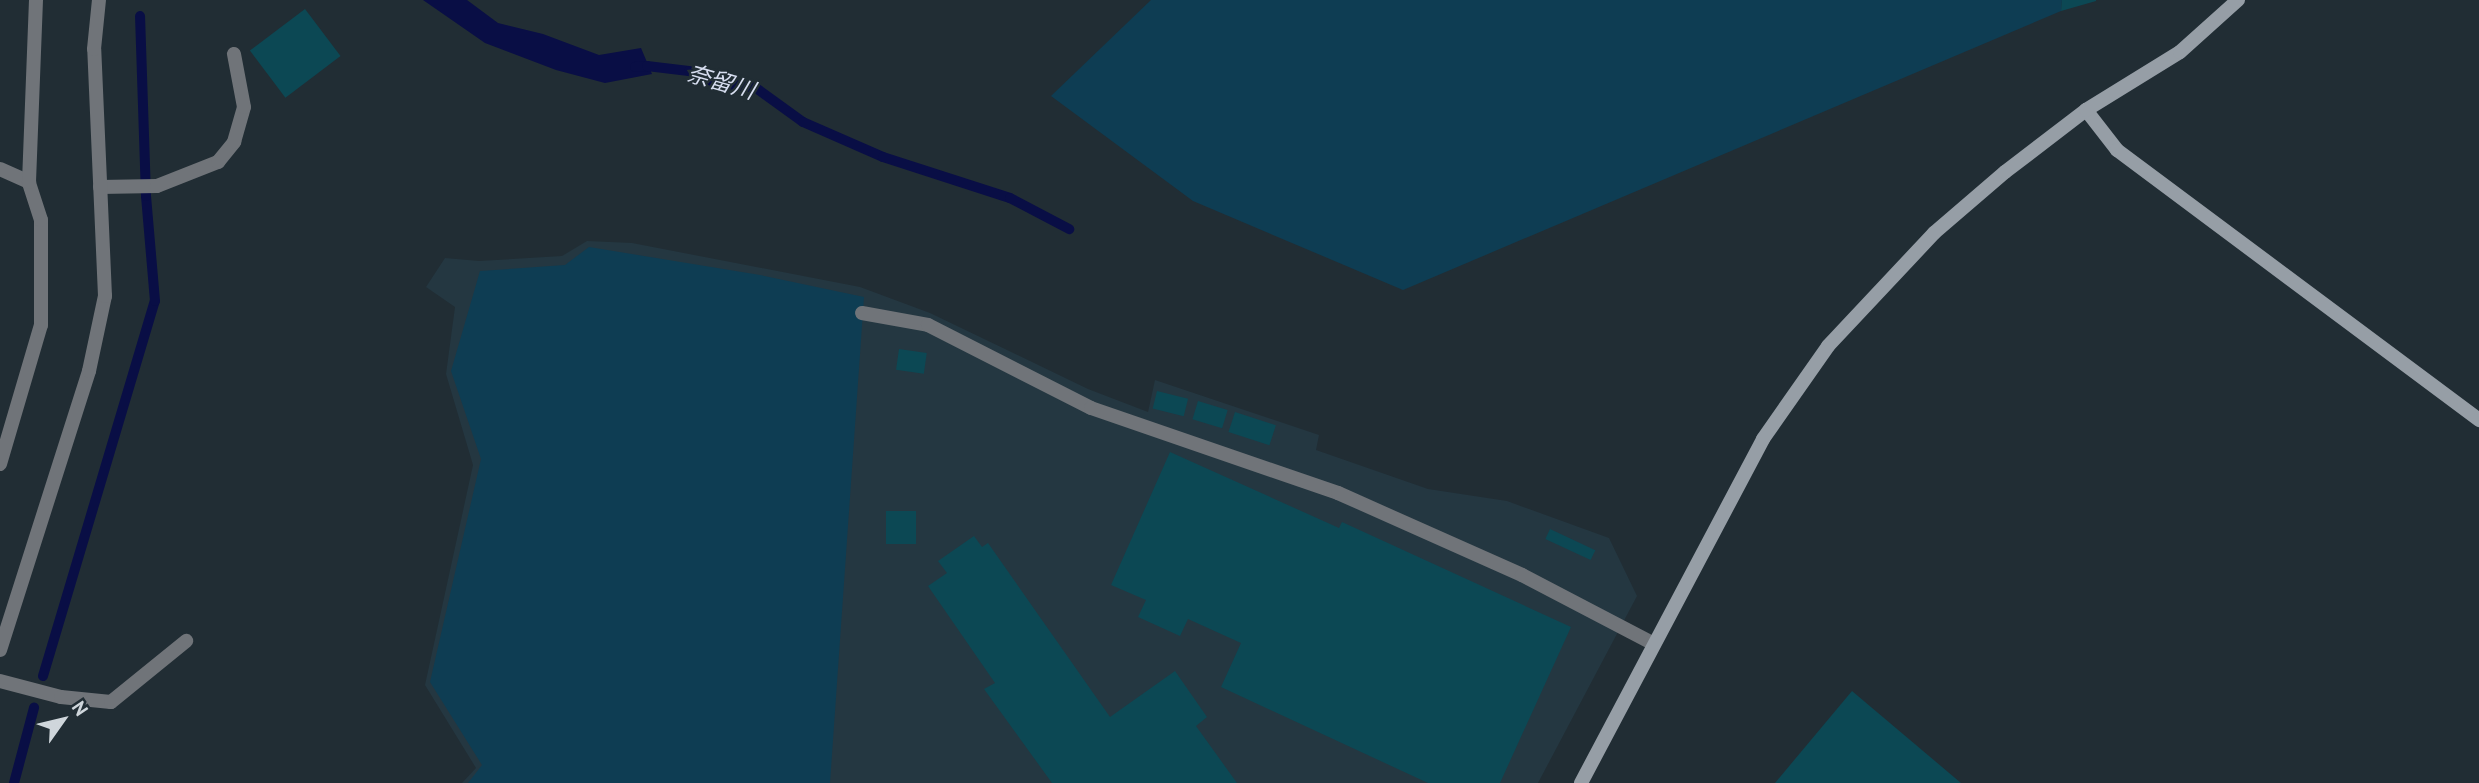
<!DOCTYPE html>
<html>
<head>
<meta charset="utf-8">
<style>
  body { margin:0 }
  #map { position:relative; width:2479px; height:783px; overflow:hidden; background:#212d34; font-family:"PT Sans","Noto Sans JP",sans-serif }
  div>[style] { position:absolute }
  [style*='--x'] { left:calc(var(--x)*1px); top:calc(var(--y)*1px); width:calc(var(--w)*1px); rotate:calc(var(--a)*1deg) }
  .built>* { inset:0; background:#243741 }
  .green>* { inset:0; background:#0e3d53 }
  .water>* { inset:0; background:#090e45 }
  .stream>* { height:10px; margin:-5px; padding:0 5px; transform-origin:5px; border-radius:5px; background:#090e45 }
  .building>* { inset:0; background:#0c4854; transform-origin:0 0 }
  .lane>* { height:14px; margin:-7px; padding:0 7px; transform-origin:7px; border-radius:7px; background:#707479 }
  .street>* { height:14px; margin:-7px; padding:0 7px; transform-origin:7px; border-radius:7px; background:#707479 }
  .secondary>* { height:14px; margin:-7px; padding:0 7px; transform-origin:7px; border-radius:7px; background:#969ea6 }
  span { translate:-50% -50%; white-space:nowrap; text-align:center; line-height:1.15; -webkit-text-stroke:5px #212d34; paint-order:stroke }
  .water-label { font-size:23px; color:#d7def0; font-style:italic }
  .north { position:absolute; left:28px; top:685px; width:70px; height:70px; -webkit-text-stroke:5px #212d34; paint-order:stroke; rotate:56deg; font-size:19px; font-weight:700; line-height:28px; text-align:center; color:#cfd6db }
  .north::after { content:''; display:block; margin:auto; width:24px; height:32px; background:#cfd6db; clip-path:polygon(50% 0,100% 100%,50% 72%,0 100%) }
</style>
</head>
<body>
<div id="map">
  <div class="built">
    <i style="clip-path:polygon(587px 241px,632px 243px,860px 287px,930px 313px,1088px 389px,1148px 412px,1155px 380px,1319px 435px,1316px 450px,1428px 489px,1507px 501px,1609px 538px,1637px 596px,1538px 783px,462px 783px,476px 768px,425px 685px,473px 465px,446px 374px,455px 307px,426px 287px,445px 258px,479px 261px,562px 256px)"></i>
  </div>
  <div class="green">
    <i style="clip-path:polygon(1151px 0,2062px 0,2061px 11px,1403px 290px,1193px 201px,1051px 96px)"></i>
    <i style="clip-path:polygon(589px 247px,760px 275px,864px 297px,830px 783px,468px 783px,482px 765px,430px 682px,481px 459px,451px 371px,480px 271px,565px 265px)"></i>
  </div>
  <div class="water">
    <i style="clip-path:polygon(423px 0,467px 0,498px 23px,543px 34px,599px 55px,641px 48px,652px 74px,605px 83px,556px 70px,485px 43px)"></i>
  </div>
  <div class="stream">
    <i style="--x:635;--y:67;--w:12;--a:-5"></i>
    <i style="--x:647;--y:66;--w:42;--a:6.8"></i>
    <i style="--x:689;--y:71;--w:27;--a:24"></i>
    <i style="--x:714;--y:82;--w:42;--a:8.1"></i>
    <i style="--x:756;--y:88;--w:58;--a:35.9"></i>
    <i style="--x:803;--y:122;--w:87;--a:23.6"></i>
    <i style="--x:883;--y:157;--w:133;--a:17.9"></i>
    <i style="--x:1010;--y:198;--w:67;--a:27.7"></i>
    <i style="--x:43;--y:676;--w:391;--a:-73.4"></i>
    <i style="--x:155;--y:301;--w:105;--a:-94.9"></i>
    <i style="--x:146;--y:196;--w:180;--a:-91.9"></i>
    <i style="--x:14;--y:783;--w:78;--a:-75.1"></i>
  </div>
  <div class="building">
    <i style="clip-path:polygon(2062px 0,2096px 0,2096px 1px,2061px 11px)"></i>
    <i style="left:305px;top:9px;width:59px;height:69px;rotate:53deg"></i>
    <i style="left:899px;top:349px;width:28px;height:21px;rotate:8deg"></i>
    <i style="left:1157px;top:391px;width:32px;height:18px;rotate:14deg"></i>
    <i style="left:1198px;top:401px;width:31px;height:19px;rotate:17deg"></i>
    <i style="left:1235px;top:412px;width:43px;height:21px;rotate:18deg"></i>
    <i style="clip-path:polygon(1170px 452px,1339px 528px,1342px 522px,1571px 627px,1500px 783px,1428px 783px,1221px 687px,1241px 643px,1188px 619px,1180px 636px,1138px 617px,1146px 600px,1111px 585px)"></i>
    <i style="left:886px;top:511px;width:30px;height:33px"></i>
    <i style="left:1550px;top:529px;width:50px;height:11px;rotate:25deg"></i>
    <i style="clip-path:polygon(974px 536px,982px 547px,988px 543px,1110px 717px,1175px 671px,1207px 717px,1196px 726px,1237px 783px,1052px 783px,984px 689px,995px 683px,928px 586px,947px 573px,938px 561px)"></i>
    <i style="clip-path:polygon(1852px 691px,1961px 783px,1775px 783px)"></i>
  </div>
  <div class="lane">
    <i style="--x:100;--y:187;--w:57;--a:-1"></i>
    <i style="--x:157;--y:186;--w:66;--a:-21.5"></i>
    <i style="--x:218;--y:162;--w:26;--a:-51"></i>
    <i style="--x:234;--y:142;--w:36;--a:-74"></i>
    <i style="--x:244;--y:107;--w:54;--a:-100.7"></i>
    <i style="--x:862;--y:313;--w:67;--a:10.3"></i>
    <i style="--x:928;--y:325;--w:183;--a:27"></i>
    <i style="--x:1091;--y:408;--w:261;--a:19"></i>
    <i style="--x:1338;--y:493;--w:201;--a:24"></i>
    <i style="--x:1522;--y:575;--w:149;--a:27.6"></i>
    <i style="--x:0;--y:681;--w:63;--a:14.7"></i>
    <i style="--x:61;--y:697;--w:50;--a:5.7"></i>
    <i style="--x:111;--y:702;--w:97;--a:-39.1"></i>
  </div>
  <div class="street">
    <i style="--x:0;--y:169;--w:32;--a:24"></i>
    <i style="--x:0;--y:464;--w:145;--a:-73.6"></i>
    <i style="--x:41;--y:325;--w:105;--a:-90"></i>
    <i style="--x:41;--y:220;--w:40;--a:-108"></i>
    <i style="--x:29;--y:182;--w:182;--a:-87.8"></i>
    <i style="--x:0;--y:650;--w:293;--a:-72.3"></i>
    <i style="--x:89;--y:371;--w:77;--a:-78"></i>
    <i style="--x:105;--y:296;--w:247;--a:-92.5"></i>
    <i style="--x:94;--y:49;--w:49;--a:-84.2"></i>
  </div>
  <div class="secondary">
    <i style="--x:2086;--y:110;--w:51;--a:52.2"></i>
    <i style="--x:2117;--y:150;--w:452;--a:36.7"></i>
    <i style="--x:1581;--y:783;--w:389;--a:-62.1"></i>
    <i style="--x:1763;--y:439;--w:113;--a:-55"></i>
    <i style="--x:1828;--y:346;--w:155;--a:-46.8"></i>
    <i style="--x:1934;--y:233;--w:94;--a:-40.7"></i>
    <i style="--x:2005;--y:172;--w:102;--a:-37.4"></i>
    <i style="--x:2086;--y:110;--w:110;--a:-31.7"></i>
    <i style="--x:2180;--y:52;--w:78;--a:-41.9"></i>
  </div>
  <div class="water-label">
    <span style="left:721px;top:82px;rotate:16deg">奈留川</span>
  </div>
  <div class="north">N</div>
</div>
</body>
</html>
